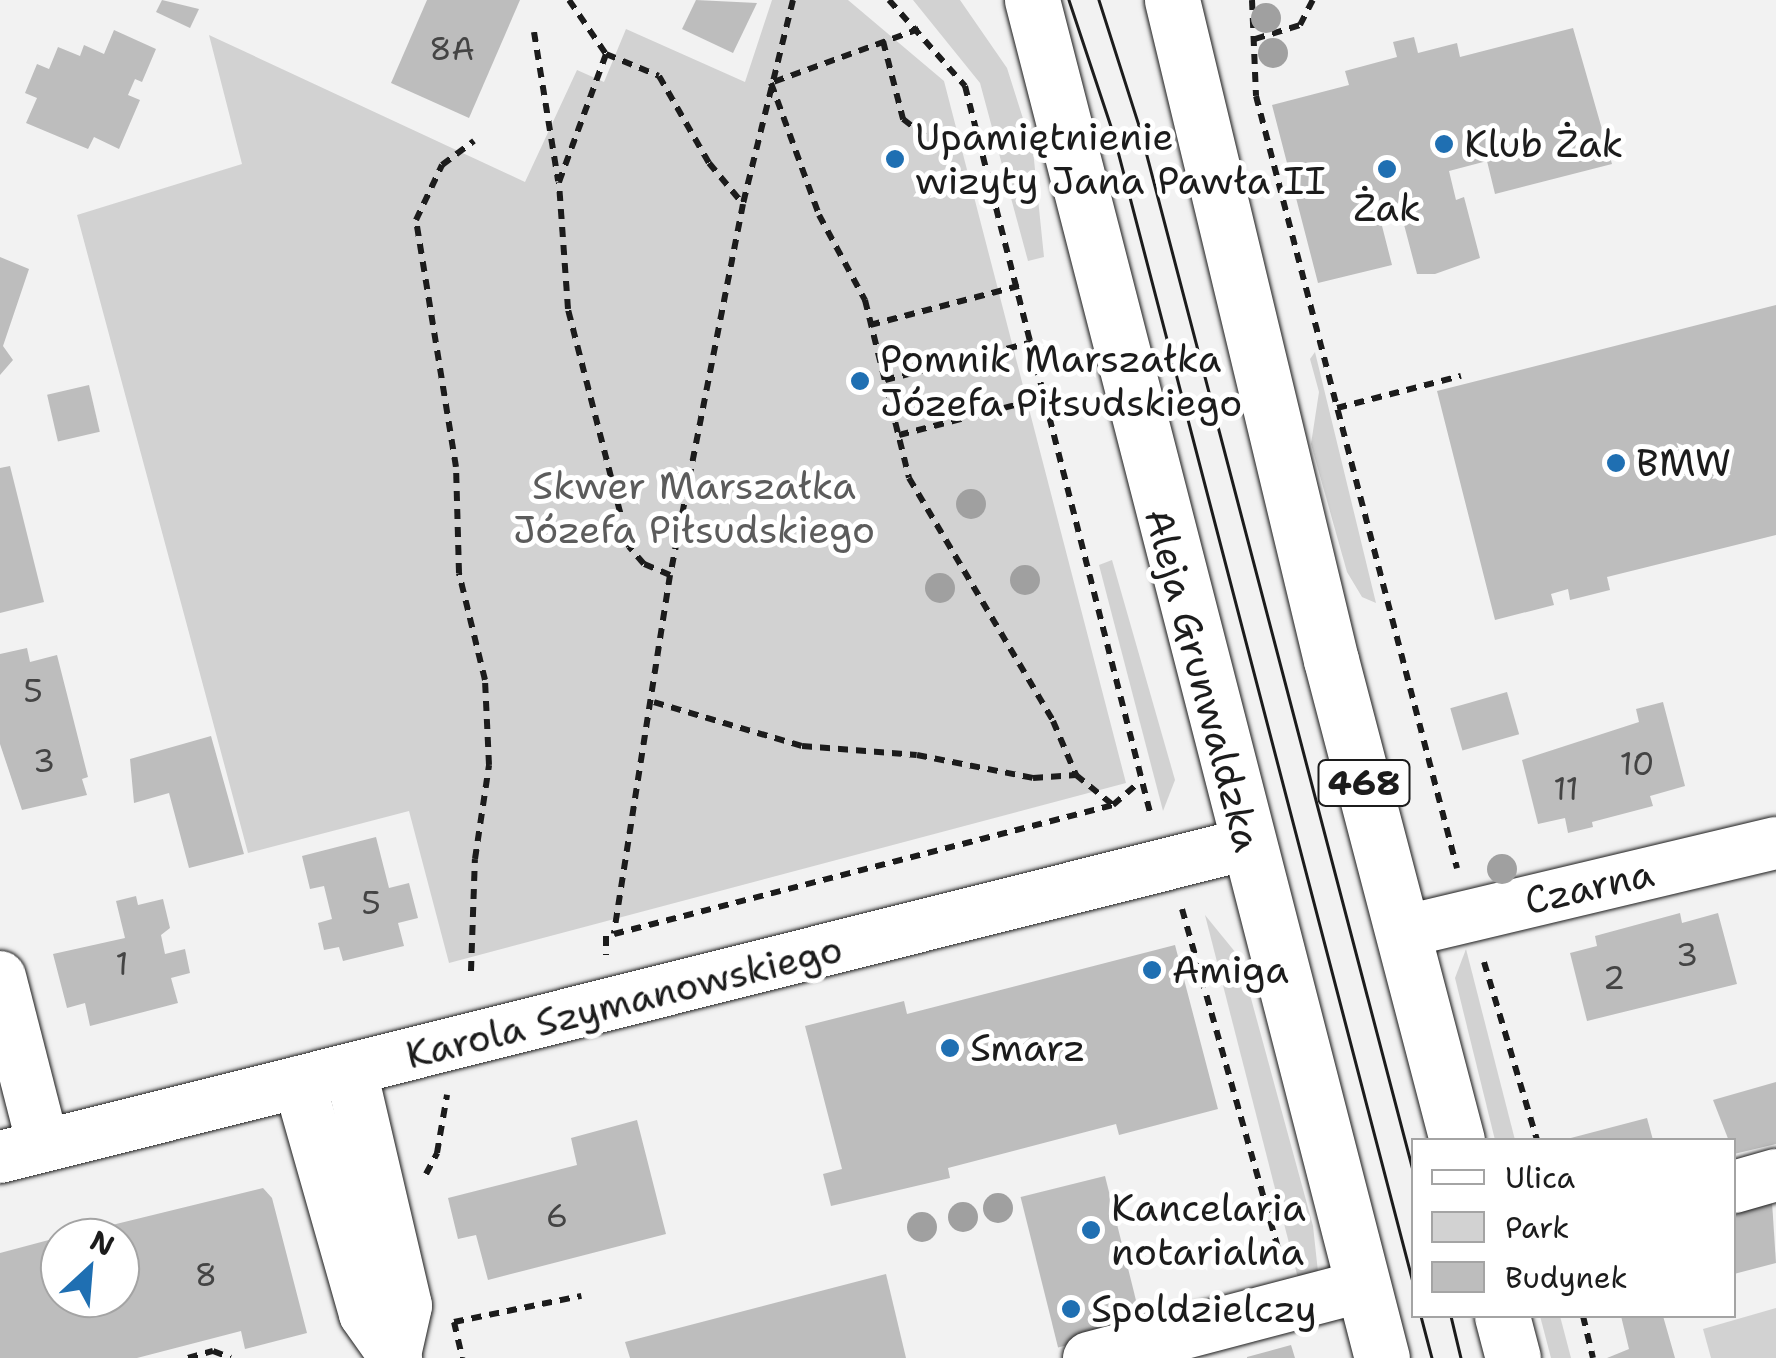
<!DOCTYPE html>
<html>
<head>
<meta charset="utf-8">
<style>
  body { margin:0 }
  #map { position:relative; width:1776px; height:1358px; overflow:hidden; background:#f2f2f2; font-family:"Shantell Sans",sans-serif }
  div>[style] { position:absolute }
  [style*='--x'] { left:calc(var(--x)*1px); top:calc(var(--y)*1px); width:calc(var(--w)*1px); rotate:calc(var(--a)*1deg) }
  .green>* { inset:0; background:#d2d2d2 }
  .building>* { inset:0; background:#bdbdbd; transform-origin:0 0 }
  .path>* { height:6px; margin-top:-3px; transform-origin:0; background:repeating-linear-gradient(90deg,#1c1c1c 0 10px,transparent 0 18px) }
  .roads { filter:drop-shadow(0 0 2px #1c1c1c) drop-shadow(0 0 2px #1c1c1c) }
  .minor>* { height:52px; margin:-26px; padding:0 26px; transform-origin:26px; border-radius:26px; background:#fff }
  .major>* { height:55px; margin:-27.5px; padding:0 27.5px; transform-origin:27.5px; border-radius:27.5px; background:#fff }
  .tram>* { height:2.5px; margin:-1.25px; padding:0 1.25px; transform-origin:1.25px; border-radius:1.25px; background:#1c1c1c }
  .trees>* { width:30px; height:30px; margin:-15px; border-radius:50%; background:#a0a0a0 }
  .dots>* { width:28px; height:28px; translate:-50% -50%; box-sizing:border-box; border:5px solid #fff; border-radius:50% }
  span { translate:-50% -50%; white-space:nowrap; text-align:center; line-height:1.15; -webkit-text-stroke:10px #fff; paint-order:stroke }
  .number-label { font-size:32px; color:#444 }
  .number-label span { -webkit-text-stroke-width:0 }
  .shield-label span { padding:2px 8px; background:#fff; border:2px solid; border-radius:8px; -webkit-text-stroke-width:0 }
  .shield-label { font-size:35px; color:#1c1c1c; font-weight:700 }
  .poi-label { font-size:38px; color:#1c1c1c }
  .left { translate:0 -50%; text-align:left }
  .park-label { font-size:38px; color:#5c5c5c }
  .street-label { font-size:38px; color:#1c1c1c }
  .legend { position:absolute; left:1411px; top:1138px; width:325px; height:180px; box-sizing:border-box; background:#fff; border:2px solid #a4a4a4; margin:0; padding:12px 18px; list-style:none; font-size:30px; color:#1c1c1c }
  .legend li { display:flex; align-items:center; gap:20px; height:50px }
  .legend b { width:50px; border:2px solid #a4a4a4 }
  .north { position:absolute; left:40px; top:1218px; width:100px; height:100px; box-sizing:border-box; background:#fff; border:2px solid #a4a4a4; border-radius:50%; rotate:26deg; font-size:28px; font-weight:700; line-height:40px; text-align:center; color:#1c1c1c }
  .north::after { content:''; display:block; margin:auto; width:35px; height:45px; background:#1f6fb2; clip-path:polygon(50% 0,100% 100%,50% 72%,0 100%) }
</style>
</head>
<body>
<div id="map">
  <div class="green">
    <i style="clip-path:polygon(772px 0,848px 0,944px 81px,1126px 783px,449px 963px,409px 811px,248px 853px,77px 215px,242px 164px,209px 35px,525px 182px,577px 70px,604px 82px,626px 29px,745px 82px)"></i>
    <i style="clip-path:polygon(913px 0,960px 0,1007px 68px,1033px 150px,1044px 257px,1028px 261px,980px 83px)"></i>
    <i style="clip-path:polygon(1315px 352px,1376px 603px,1362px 597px,1347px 572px,1311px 444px,1319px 392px,1310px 359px)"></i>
    <i style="clip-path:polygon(1112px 560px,1175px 780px,1163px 811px,1099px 565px)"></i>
    <i style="clip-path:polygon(1205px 915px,1240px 958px,1313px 1226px,1318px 1272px,1301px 1290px)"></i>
    <i style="clip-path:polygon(1466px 949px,1515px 1140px,1495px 1140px,1455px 978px)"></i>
    <i style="clip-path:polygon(1776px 1308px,1776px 1358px,1711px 1358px,1703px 1329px)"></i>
    <i style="clip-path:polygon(1540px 1316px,1560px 1316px,1571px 1358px,1551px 1358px)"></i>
  </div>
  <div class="building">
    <i style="clip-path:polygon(162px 0,199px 9px,190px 28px,156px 12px)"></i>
    <i style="clip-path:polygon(427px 0,520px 0,469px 118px,391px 83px)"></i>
    <i style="clip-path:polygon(696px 0,757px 3px,733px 53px,682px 29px)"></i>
    <i style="clip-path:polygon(1573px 28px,1612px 164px,1495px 194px,1487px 161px,1449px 171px,1456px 200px,1464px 197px,1480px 258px,1435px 274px,1417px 274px,1402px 217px,1381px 222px,1392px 265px,1318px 283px,1272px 105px,1349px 85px,1345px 71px,1397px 57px,1393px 42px,1414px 37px,1418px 53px,1457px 43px,1460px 57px)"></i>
    <i style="clip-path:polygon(114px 30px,156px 49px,142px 82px,135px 79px,128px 95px,140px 100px,119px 149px,94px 137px,88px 149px,26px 123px,37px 98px,25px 93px,37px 64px,49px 69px,58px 47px,80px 56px,84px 45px,104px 54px)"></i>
    <i style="clip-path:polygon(0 257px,29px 269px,3px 346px,13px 360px,0 375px)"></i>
    <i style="clip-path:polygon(1776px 305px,1776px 535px,1607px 577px,1610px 590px,1570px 600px,1568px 589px,1551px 594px,1554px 605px,1495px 620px,1437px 391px)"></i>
    <i style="left:89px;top:385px;width:48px;height:43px;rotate:77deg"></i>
    <i style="clip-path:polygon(10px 466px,44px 602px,0 613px,0 468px)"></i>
    <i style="clip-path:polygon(27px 648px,30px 662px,57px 655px,88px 777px,82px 779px,87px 795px,22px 810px,0 744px,0 654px)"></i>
    <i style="left:1507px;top:692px;width:44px;height:59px;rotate:74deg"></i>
    <i style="clip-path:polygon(1663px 702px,1685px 786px,1650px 796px,1653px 806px,1592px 822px,1593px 827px,1568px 833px,1565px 818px,1538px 824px,1522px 760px,1639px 722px,1636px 709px)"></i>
    <i style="clip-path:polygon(211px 736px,244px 854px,189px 868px,169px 793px,134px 803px,130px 759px)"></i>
    <i style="clip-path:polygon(376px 837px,389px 888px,409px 883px,418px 918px,398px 923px,404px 946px,343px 961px,339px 947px,324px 950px,318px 923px,332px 919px,324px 886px,310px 889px,302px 856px)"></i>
    <i style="clip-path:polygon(136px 896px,138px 905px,163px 899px,170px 928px,161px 935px,165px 954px,185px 949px,190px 973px,171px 978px,178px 1003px,90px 1026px,85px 1003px,67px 1008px,53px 954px,125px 938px,116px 901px)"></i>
    <i style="clip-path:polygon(1680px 913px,1682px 923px,1718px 913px,1737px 984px,1587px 1021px,1570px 953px,1597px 946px,1595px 936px)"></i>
    <i style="clip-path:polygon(1175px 945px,1218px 1109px,1119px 1135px,1116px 1124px,948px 1168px,950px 1178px,831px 1206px,823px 1174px,842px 1169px,805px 1026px,904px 1001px,907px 1014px)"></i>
    <i style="clip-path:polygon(1776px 1082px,1776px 1144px,1734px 1154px,1713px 1100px)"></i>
    <i style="clip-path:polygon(1647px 1118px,1653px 1140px,1567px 1140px,1567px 1139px)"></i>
    <i style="clip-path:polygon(637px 1120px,666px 1234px,488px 1280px,476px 1235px,458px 1239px,448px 1198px,577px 1165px,571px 1138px)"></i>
    <i style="left:1105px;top:1176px;width:155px;height:87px;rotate:76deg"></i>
    <i style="clip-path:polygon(263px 1188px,272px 1198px,307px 1333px,245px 1349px,241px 1331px,137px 1358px,0 1358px,0 1253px,60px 1237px,60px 1298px,120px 1298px,120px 1238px,63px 1237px)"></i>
    <i style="clip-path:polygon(1772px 1202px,1776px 1263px,1734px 1274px,1734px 1213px)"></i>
    <i style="clip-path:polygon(886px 1274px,906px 1358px,630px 1358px,625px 1342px)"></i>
    <i style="clip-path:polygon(1621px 1316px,1663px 1316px,1675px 1358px,1607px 1358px,1629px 1349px)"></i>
    <i style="clip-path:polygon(1291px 1345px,1295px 1358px,1247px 1358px,1247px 1357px)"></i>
  </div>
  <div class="path">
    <i style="--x:569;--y:0;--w:65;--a:55.6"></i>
    <i style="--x:793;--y:0;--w:210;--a:103.8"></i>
    <i style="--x:743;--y:204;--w:378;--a:101.1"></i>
    <i style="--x:670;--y:575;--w:363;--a:98.9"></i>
    <i style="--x:614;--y:934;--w:515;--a:-14.49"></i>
    <i style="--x:1113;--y:805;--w:35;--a:-41"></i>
    <i style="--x:889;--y:0;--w:115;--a:48.5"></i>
    <i style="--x:965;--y:86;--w:753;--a:75.71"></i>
    <i style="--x:1252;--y:0;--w:96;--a:87.6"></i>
    <i style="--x:1256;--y:96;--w:798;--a:75.41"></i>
    <i style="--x:919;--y:29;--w:158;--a:160"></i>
    <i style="--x:771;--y:83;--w:140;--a:70"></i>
    <i style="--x:819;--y:215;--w:97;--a:61.6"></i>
    <i style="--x:865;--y:300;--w:183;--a:76.1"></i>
    <i style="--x:909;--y:478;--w:282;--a:59.3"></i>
    <i style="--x:1053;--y:721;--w:59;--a:66.9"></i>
    <i style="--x:1076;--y:775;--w:48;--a:39"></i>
    <i style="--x:534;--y:32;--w:151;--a:80.8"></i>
    <i style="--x:1255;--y:39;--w:47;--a:-17.3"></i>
    <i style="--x:1300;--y:25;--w:28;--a:-63"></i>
    <i style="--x:883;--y:41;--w:81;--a:75.6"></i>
    <i style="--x:903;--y:119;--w:39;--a:38"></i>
    <i style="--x:934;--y:143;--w:46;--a:-16.5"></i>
    <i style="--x:870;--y:325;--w:154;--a:-14.7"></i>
    <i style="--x:885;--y:380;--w:153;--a:-14.4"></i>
    <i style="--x:1337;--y:408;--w:128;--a:-14.5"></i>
    <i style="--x:899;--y:435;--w:152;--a:-14.5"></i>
    <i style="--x:670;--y:575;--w:28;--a:-157"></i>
    <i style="--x:644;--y:564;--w:23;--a:-131"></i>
    <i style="--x:629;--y:547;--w:246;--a:-104.4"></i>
    <i style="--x:568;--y:309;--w:127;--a:-94.1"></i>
    <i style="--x:559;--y:182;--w:136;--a:-69.8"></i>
    <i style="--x:606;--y:54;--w:57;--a:22.5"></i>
    <i style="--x:659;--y:76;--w:100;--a:60.1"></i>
    <i style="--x:709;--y:163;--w:53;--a:50.3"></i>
    <i style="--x:654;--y:702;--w:154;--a:16.6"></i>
    <i style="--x:802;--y:746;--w:115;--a:4.5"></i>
    <i style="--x:917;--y:755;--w:118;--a:11.2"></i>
    <i style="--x:1033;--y:778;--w:43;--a:-4"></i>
    <i style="--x:1182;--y:909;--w:363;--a:74.2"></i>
    <i style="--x:606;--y:936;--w:19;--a:90"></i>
    <i style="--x:1484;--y:962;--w:186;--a:73.4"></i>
    <i style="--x:471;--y:971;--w:112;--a:-88"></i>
    <i style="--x:475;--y:859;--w:95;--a:-81.5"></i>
    <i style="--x:489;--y:765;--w:85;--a:-92.7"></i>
    <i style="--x:485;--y:680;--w:110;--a:-103.7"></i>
    <i style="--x:459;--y:573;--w:106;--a:-91.6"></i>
    <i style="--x:456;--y:467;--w:250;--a:-99.2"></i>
    <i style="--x:416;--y:220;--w:61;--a:-64.7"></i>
    <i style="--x:442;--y:165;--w:40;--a:-37"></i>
    <i style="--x:426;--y:1174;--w:24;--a:-62"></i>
    <i style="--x:437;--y:1153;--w:59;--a:-80.2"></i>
    <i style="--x:1583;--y:1316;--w:43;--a:76.6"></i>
    <i style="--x:454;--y:1322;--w:37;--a:77"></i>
    <i style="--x:454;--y:1322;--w:130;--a:-11.6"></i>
    <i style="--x:188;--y:1358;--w:26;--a:-16"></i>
    <i style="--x:213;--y:1351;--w:19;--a:21"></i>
  </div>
  <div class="roads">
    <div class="minor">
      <i style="--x:1402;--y:932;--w:384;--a:-13.4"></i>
      <i style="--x:0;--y:977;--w:172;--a:75.6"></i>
      <i style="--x:351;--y:1071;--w:241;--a:76.8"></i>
      <i style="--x:406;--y:1306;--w:50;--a:102.7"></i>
      <i style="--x:299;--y:1082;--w:241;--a:74.1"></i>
      <i style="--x:365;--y:1314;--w:54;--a:54.8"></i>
      <i style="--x:0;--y:1157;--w:1286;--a:-14.09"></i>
      <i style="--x:1734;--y:1187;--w:44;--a:-15.9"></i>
      <i style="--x:1089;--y:1358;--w:284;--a:-14.7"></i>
    </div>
    <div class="major">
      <i style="--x:1032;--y:0;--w:1402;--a:75.55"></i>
      <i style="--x:1172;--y:0;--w:679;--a:76.46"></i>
      <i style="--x:1331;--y:660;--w:496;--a:75.3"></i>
      <i style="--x:1502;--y:1316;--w:43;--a:75.3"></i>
    </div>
  </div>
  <div class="tram">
    <i style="--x:1069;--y:0;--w:139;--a:71.6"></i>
    <i style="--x:1113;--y:132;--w:1193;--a:75.38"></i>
    <i style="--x:1099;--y:0;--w:131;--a:72.3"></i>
    <i style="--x:1139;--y:125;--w:1084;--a:75.31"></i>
    <i style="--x:1421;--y:1316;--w:43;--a:75.3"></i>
    <i style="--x:1451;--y:1316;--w:43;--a:76.6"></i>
  </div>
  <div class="trees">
    <i style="left:1266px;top:18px"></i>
    <i style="left:1273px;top:53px"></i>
    <i style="left:971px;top:504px"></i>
    <i style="left:1025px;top:580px"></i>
    <i style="left:940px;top:588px"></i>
    <i style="left:1502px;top:869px"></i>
    <i style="left:998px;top:1208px"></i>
    <i style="left:963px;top:1217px"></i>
    <i style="left:922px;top:1227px"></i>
  </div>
  <div class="dots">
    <i style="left:1444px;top:144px;background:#1f6fb2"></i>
    <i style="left:895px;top:159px;background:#1f6fb2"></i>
    <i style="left:1387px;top:169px;background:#1f6fb2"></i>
    <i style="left:860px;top:381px;background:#1f6fb2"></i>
    <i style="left:1616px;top:463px;background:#1f6fb2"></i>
    <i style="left:1152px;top:970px;background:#1f6fb2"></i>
    <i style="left:950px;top:1048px;background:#1f6fb2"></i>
    <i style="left:1091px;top:1230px;background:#1f6fb2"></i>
    <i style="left:1071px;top:1309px;background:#1f6fb2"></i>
  </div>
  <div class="number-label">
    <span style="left:452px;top:49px">8A</span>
    <span style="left:33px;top:691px">5</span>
    <span style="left:44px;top:761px">3</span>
    <span style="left:1637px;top:764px">10</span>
    <span style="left:1566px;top:789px">11</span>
    <span style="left:371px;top:903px">5</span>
    <span style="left:1687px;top:955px">3</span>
    <span style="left:122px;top:964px">1</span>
    <span style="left:1614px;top:978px">2</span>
    <span style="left:557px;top:1216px">6</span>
    <span style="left:206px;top:1275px">8</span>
  </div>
  <div class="shield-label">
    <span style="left:1364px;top:783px">468</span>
  </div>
  <div class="poi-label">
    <span class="left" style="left:915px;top:159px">Upamiętnienie<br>wizyty Jana Pawła II</span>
    <span class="left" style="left:1464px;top:144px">Klub Żak</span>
    <span style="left:1387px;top:208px">Żak</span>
    <span class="left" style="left:880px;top:381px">Pomnik Marszałka<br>Józefa Piłsudskiego</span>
    <span class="left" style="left:1636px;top:463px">BMW</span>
    <span class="left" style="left:1172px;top:970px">Amiga</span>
    <span class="left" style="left:970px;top:1048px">Smarz</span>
    <span class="left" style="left:1111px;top:1230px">Kancelaria<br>notarialna</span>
    <span class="left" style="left:1091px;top:1309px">Spoldzielczy</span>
  </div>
  <div class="park-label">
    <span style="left:694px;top:508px">Skwer Marszałka<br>Józefa Piłsudskiego</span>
  </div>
  <div class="street-label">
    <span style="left:1203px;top:680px;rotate:75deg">Aleja Grunwaldzka</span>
    <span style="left:1589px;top:887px;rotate:-13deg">Czarna</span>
    <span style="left:624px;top:1002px;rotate:-14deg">Karola Szymanowskiego</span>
  </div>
  <ul class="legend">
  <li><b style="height:12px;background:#fff"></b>Ulica</li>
  <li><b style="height:28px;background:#d2d2d2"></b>Park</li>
  <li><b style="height:28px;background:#bdbdbd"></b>Budynek</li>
  </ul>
  <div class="north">N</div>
</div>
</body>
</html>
